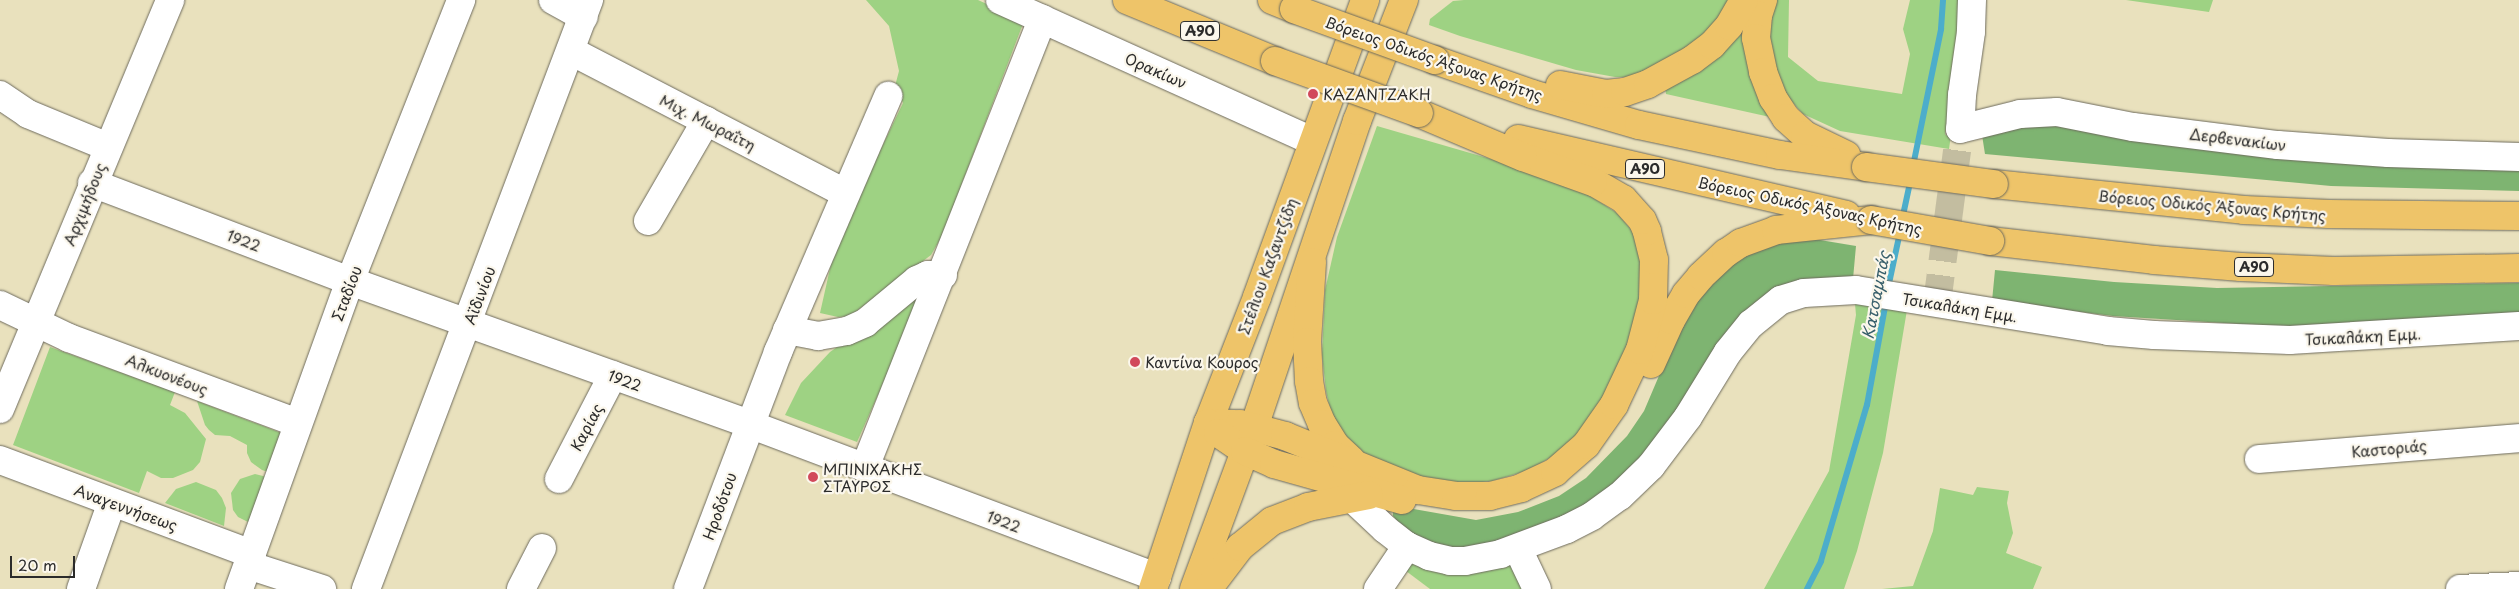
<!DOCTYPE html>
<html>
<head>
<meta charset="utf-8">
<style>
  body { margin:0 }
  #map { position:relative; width:2519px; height:589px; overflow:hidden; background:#e9e1bd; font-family:"Playpen Sans",sans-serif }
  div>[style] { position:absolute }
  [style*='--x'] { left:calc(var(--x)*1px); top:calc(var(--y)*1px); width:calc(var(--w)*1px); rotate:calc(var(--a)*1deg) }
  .green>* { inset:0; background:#9ed283 }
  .forest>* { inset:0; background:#7eb471 }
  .stream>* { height:6px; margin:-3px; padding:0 3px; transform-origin:3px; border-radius:3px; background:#4cadcb }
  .minor-tunnel>* { height:28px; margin-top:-14px; transform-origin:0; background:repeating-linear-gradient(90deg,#c3bda0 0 28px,transparent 0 42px) }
  .roads { filter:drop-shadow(0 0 1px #6e6b5e) drop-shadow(0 0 1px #6e6b5e) }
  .minor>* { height:28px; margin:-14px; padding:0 14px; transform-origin:14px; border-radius:14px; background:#fff }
  .major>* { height:28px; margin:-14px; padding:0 14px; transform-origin:14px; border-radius:14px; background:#eec469 }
  .highway>* { height:28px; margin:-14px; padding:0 14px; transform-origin:14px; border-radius:14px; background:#eec469 }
  .bridges { filter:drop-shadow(0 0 1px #6e6b5e) drop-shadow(0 0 1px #6e6b5e) }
  .highway-bridge>* { height:28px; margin:-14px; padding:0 14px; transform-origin:14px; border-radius:14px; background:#eec469 }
  .dots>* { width:14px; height:14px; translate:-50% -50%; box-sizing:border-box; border:2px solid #fbf7ec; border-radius:50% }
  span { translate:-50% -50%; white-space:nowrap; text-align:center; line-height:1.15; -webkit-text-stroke:4.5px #fbf7ec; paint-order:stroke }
  .shield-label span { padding:1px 4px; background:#fbf7ec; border:1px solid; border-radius:4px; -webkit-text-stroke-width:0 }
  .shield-label { font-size:14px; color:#2b2b2b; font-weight:700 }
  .street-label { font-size:15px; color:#2b2b2b }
  .poi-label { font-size:15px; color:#2b2b2b }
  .left { translate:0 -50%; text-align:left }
  .water-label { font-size:16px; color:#385f6b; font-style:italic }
  .scale { position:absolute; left:10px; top:556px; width:65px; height:22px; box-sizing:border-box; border:2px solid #2b2b2b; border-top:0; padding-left:6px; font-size:15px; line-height:18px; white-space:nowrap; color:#2b2b2b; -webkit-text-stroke:4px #fbf7ec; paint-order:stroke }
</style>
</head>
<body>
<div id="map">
  <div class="green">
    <i style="clip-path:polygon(866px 0,978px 0,1024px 21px,942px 236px,931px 255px,850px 316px,838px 317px,820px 313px,836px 242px,903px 103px,895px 86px,899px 71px,889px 26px)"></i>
    <i style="clip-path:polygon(1464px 0,1732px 0,1722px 14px,1703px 35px,1674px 58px,1630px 77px,1615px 77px,1576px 70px,1460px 36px,1429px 25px,1430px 19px,1453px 1px)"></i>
    <i style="clip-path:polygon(1777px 0,1789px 0,1788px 57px,1818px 81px,1902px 94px,1910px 54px,1903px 29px,1910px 0,1967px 0,1964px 44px,1949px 149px,1840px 131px,1803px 114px,1785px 94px,1775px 71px,1770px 38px,1772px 16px)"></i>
    <i style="clip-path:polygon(2126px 0,2213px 0,2209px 12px)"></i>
    <i style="clip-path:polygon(1745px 22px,1770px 117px,1666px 94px,1665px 87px)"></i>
    <i style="clip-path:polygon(1377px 126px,1515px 166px,1584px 192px,1617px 213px,1633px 232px,1641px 257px,1640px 307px,1616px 380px,1581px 430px,1569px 443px,1558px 453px,1529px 470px,1492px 481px,1472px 483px,1426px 480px,1376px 461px,1361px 451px,1342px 433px,1330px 409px,1326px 391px,1322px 355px,1325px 290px,1337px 237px)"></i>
    <i style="clip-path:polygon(922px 296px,857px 442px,785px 415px,801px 383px,830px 352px,908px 298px)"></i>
    <i style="clip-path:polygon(1855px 304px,1907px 310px,1883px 453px,1857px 551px,1844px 589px,1764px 589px,1829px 471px,1856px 315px)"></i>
    <i style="clip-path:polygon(50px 347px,175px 392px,170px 405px,185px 413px,206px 439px,200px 462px,193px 470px,173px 478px,161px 478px,147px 471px,139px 493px,13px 445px)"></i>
    <i style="clip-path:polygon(197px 401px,284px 434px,268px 472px,262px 470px,251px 462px,247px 453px,247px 445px,230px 436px,215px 435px,209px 430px,205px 425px)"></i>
    <i style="clip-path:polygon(255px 474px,267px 477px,250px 523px,238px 517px,233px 510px,231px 493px,240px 479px)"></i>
    <i style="clip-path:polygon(196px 482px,216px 490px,222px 498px,226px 508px,224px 526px,165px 503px,176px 489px)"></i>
    <i style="clip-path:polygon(1977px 487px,2009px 491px,2007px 503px,2013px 533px,2006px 553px,2042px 567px,2033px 589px,1882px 589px,1913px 586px,1933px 531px,1940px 488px,1973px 495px)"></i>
    <i style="clip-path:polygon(1414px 558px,1513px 559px,1528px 589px,1430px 589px,1402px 568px)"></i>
  </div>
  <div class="forest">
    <i style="clip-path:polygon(2020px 125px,2089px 125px,2519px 163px,2519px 191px,2331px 186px,1985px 154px,1982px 135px)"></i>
    <i style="clip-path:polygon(1808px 238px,1856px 246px,1853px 279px,1795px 282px,1632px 473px,1546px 532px,1441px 554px,1403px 528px,1393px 516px,1393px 511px,1408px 508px,1476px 520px,1518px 512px,1559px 496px,1586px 478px,1627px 436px,1644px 411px,1667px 357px,1693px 306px,1712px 284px,1734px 263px,1762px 244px)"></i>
    <i style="clip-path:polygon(1995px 270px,2114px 282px,2217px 288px,2519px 283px,2519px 317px,2287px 327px,2113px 316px,1992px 301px)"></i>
  </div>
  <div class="stream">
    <i style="--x:1913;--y:166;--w:140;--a:-78.4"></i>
    <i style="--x:1941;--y:29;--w:29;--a:-86"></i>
    <i style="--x:1902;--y:220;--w:43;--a:-77.9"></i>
    <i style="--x:1888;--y:288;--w:57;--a:-77.9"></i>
    <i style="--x:1807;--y:589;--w:31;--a:-63"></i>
    <i style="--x:1821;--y:561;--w:163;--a:-73.6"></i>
    <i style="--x:1867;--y:405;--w:106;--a:-79.6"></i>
  </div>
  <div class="minor-tunnel">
    <i style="--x:1937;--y:303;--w:176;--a:-82.5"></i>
  </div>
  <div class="roads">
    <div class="minor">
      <i style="--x:553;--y:0;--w:35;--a:29"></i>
      <i style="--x:1000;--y:0;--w:342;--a:24.3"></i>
      <i style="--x:1972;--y:0;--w:32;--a:92"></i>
      <i style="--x:1971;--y:32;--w:64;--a:98.1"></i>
      <i style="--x:1962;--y:95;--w:34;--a:93"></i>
      <i style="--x:1960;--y:129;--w:62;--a:-14"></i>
      <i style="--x:2020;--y:114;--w:37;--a:-3"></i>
      <i style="--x:2057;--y:112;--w:77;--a:11.2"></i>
      <i style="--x:2133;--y:127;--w:146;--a:7.1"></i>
      <i style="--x:2278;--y:145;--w:110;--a:4.2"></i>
      <i style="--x:2388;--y:153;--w:131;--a:1.7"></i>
      <i style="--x:571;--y:51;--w:309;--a:27.4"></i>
      <i style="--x:0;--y:95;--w:34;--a:34"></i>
      <i style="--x:28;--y:114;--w:87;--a:22.4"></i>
      <i style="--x:92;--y:183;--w:276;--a:20.8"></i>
      <i style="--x:350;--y:281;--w:424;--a:19.7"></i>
      <i style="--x:749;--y:424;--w:436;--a:20.6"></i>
      <i style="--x:648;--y:221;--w:116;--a:-59.9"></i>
      <i style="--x:0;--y:305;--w:76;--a:25.6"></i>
      <i style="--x:69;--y:338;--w:244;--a:20.4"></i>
      <i style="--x:787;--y:330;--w:32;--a:11"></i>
      <i style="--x:818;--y:336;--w:29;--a:-10"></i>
      <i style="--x:847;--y:331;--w:20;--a:-24"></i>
      <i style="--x:865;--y:323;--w:67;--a:-39.6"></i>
      <i style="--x:917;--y:280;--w:12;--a:-24"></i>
      <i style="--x:928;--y:275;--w:15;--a:0"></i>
      <i style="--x:0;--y:409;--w:443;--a:-67.4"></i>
      <i style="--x:2259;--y:459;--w:261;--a:-4.6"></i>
      <i style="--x:0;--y:460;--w:269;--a:20.5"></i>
      <i style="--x:865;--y:467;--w:482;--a:-68.4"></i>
      <i style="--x:559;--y:479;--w:117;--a:-62.6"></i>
      <i style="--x:1352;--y:498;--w:45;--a:43.2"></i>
      <i style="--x:1385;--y:529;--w:28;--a:38"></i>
      <i style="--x:1407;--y:546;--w:24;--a:24"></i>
      <i style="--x:1429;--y:556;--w:22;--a:13"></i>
      <i style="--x:1450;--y:561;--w:15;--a:0"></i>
      <i style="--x:1465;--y:561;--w:36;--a:-11"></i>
      <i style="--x:1500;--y:554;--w:72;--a:-20.5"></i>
      <i style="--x:1567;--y:529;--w:28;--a:-27"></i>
      <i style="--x:1592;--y:516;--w:34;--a:-36"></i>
      <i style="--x:1620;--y:496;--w:43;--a:-44.1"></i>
      <i style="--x:1651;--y:466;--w:61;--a:-52.9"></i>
      <i style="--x:1688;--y:417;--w:76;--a:-58.4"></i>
      <i style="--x:1728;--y:352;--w:36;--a:-51"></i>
      <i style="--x:1751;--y:324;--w:38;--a:-39"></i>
      <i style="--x:1781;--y:300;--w:24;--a:-17"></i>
      <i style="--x:1804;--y:293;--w:52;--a:-3.3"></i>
      <i style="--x:1856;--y:290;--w:255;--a:9.2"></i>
      <i style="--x:2108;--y:331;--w:46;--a:5"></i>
      <i style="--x:2154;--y:335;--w:136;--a:2.1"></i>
      <i style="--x:2290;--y:340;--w:229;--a:-3.5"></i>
      <i style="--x:1518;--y:549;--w:44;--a:64.6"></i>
      <i style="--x:248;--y:565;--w:78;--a:18"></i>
      <i style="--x:81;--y:589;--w:92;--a:-70.4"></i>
      <i style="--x:239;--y:589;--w:327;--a:-70.2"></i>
      <i style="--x:350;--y:281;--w:302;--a:-68.4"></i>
      <i style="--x:366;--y:589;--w:630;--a:-69.26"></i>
      <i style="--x:521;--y:589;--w:46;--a:-62.9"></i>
      <i style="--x:688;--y:589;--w:254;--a:-69.2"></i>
      <i style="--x:778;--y:352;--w:279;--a:-66.7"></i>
      <i style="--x:1378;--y:589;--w:52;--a:-56"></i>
      <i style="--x:2460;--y:589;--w:59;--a:-2.9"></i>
    </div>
    <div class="major">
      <i style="--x:1153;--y:589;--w:175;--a:-71.7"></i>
      <i style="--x:1208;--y:423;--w:135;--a:-68.7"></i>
      <i style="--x:1257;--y:297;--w:316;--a:-70"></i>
      <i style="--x:1194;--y:589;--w:173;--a:-69.7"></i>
      <i style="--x:1254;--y:427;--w:323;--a:-71.4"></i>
      <i style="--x:1357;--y:121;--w:130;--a:-68.8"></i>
    </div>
    <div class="highway">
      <i style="--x:1127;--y:0;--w:160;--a:22.4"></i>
      <i style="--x:1272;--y:0;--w:24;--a:22"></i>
      <i style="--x:1763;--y:0;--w:16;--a:108"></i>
      <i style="--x:1758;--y:15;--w:23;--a:95"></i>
      <i style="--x:1756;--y:38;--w:35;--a:78"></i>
      <i style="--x:1763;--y:72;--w:28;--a:69"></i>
      <i style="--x:1773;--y:98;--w:24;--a:57"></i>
      <i style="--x:1786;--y:118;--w:25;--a:42"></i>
      <i style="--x:1805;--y:135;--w:46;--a:26"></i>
      <i style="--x:1435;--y:60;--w:103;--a:19.3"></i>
      <i style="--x:1532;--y:94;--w:111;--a:16.2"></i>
      <i style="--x:1639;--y:125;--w:144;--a:12"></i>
      <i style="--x:1780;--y:155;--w:87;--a:7.9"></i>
      <i style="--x:1560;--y:85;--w:47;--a:11.1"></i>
      <i style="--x:1606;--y:94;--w:19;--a:-6"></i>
      <i style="--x:1625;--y:92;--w:24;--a:-19"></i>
      <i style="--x:1648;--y:84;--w:50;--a:-28.6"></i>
      <i style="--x:1692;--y:60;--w:25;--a:-37"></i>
      <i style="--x:1712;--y:45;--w:25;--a:-48"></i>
      <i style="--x:1729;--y:26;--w:30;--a:-60"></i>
      <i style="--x:1518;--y:139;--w:337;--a:13"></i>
      <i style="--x:1994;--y:184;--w:251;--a:5.9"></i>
      <i style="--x:2244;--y:210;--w:85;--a:2.7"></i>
      <i style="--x:2329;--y:214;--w:190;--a:0.6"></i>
      <i style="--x:1990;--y:241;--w:165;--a:6.6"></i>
      <i style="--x:2154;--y:260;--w:87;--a:4.6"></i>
      <i style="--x:2241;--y:267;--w:93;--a:2.5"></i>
      <i style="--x:2334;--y:271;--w:185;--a:-0.9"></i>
      <i style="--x:1312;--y:262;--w:80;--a:93.6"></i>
      <i style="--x:1307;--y:342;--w:39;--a:87"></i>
      <i style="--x:1309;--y:381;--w:22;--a:80"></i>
      <i style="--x:1313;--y:403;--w:23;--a:67"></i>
      <i style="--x:1322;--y:424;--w:25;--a:58"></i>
      <i style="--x:1335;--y:445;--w:22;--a:43"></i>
      <i style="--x:1651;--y:364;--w:48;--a:-65.6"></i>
      <i style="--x:1671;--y:320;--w:30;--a:-60"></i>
      <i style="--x:1686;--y:294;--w:23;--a:-50"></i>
      <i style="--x:1701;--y:276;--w:34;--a:-43"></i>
      <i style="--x:1726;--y:253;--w:18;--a:-34"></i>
      <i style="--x:1741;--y:243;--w:37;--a:-20"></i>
      <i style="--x:1776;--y:230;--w:96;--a:-6"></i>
      <i style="--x:1208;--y:423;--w:32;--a:2"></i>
      <i style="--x:1240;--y:424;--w:47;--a:14.9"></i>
      <i style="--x:1285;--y:436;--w:144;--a:22.1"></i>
      <i style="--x:1418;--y:490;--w:38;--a:9"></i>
      <i style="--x:1456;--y:496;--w:34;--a:0"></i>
      <i style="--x:1490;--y:496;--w:32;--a:-14"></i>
      <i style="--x:1521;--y:488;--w:38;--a:-25"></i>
      <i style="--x:1555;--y:472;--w:41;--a:-41.1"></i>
      <i style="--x:1586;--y:445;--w:49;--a:-55"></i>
      <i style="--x:1614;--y:405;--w:61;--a:-64.7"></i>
      <i style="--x:1640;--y:350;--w:52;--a:-75.4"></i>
      <i style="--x:1653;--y:300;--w:40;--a:-88.6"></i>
      <i style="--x:1654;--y:260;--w:30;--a:-104"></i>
      <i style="--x:1647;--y:231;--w:12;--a:-114"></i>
      <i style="--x:1642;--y:220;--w:28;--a:-132"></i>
      <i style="--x:1623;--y:199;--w:34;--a:-150"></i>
      <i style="--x:1593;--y:182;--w:74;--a:-160.3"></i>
      <i style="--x:1523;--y:157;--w:113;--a:-157.1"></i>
      <i style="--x:1208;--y:423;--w:14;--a:45"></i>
      <i style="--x:1218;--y:433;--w:32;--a:34"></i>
      <i style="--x:1245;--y:451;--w:32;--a:24"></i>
      <i style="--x:1274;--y:464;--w:133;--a:15.7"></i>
      <i style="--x:1208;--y:589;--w:53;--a:-52.7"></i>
      <i style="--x:1240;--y:547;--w:41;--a:-39.1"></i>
      <i style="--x:1272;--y:521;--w:39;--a:-21"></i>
      <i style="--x:1308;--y:507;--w:62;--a:-11.1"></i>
    </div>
  </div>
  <div class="bridges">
    <div class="highway-bridge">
      <i style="--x:1294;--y:9;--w:150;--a:19.9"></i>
      <i style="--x:1275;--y:61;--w:153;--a:19.9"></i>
      <i style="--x:1866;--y:167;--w:129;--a:7.6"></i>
      <i style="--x:1871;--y:220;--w:121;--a:10"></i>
    </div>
  </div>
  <div class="dots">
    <i style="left:1313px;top:94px;background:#d1495b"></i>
    <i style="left:1135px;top:362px;background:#d1495b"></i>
    <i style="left:813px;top:477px;background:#d1495b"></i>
  </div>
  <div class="shield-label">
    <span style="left:1200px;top:31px">Α90</span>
    <span style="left:1645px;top:169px">Α90</span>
    <span style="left:2254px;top:267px">Α90</span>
  </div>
  <div class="street-label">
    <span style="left:1434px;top:58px;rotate:19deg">Βόρειος Οδικός Άξονας Κρήτης</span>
    <span style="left:1156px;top:70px;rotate:24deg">Ορακίων</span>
    <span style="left:708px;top:122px;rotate:27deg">Μιχ. Μωραΐτη</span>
    <span style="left:2238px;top:139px;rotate:7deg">Δερβενακίων</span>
    <span style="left:84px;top:204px;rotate:-68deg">Αρχιμήδους</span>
    <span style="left:1810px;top:205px;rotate:12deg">Βόρειος Οδικός Άξονας Κρήτης</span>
    <span style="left:2212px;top:205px;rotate:5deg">Βόρειος Οδικός Άξονας Κρήτης</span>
    <span style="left:244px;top:240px;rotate:21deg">1922</span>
    <span style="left:1267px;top:266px;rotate:-70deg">Στέλιου Καζαντζίδη</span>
    <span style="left:346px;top:293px;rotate:-69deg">Σταδίου</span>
    <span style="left:479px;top:295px;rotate:-69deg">Αϊδινίου</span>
    <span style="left:1960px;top:307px;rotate:9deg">Τσικαλάκη Εμμ.</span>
    <span style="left:2363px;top:336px;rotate:-3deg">Τσικαλάκη Εμμ.</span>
    <span style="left:167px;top:374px;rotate:21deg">Αλκυονέους</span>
    <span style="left:625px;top:380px;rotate:20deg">1922</span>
    <span style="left:586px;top:427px;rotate:-62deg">Καρίας</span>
    <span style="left:2389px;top:448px;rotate:-5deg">Καστοριάς</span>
    <span style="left:719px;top:506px;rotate:-70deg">Ηροδότου</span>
    <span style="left:126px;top:507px;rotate:20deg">Αναγεννήσεως</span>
    <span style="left:1004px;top:521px;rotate:21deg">1922</span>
  </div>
  <div class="poi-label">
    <span class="left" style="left:1323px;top:94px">ΚΑΖΑΝΤΖΑΚΗ</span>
    <span class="left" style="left:1145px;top:362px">Καντίνα Κουρος</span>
    <span class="left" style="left:823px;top:477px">ΜΠΙΝΙΧΑΚΗΣ<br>ΣΤΑΥΡΟΣ</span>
  </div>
  <div class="water-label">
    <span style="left:1875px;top:295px;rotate:-79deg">Κατσαμπάς</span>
  </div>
  <div class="scale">20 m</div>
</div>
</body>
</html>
